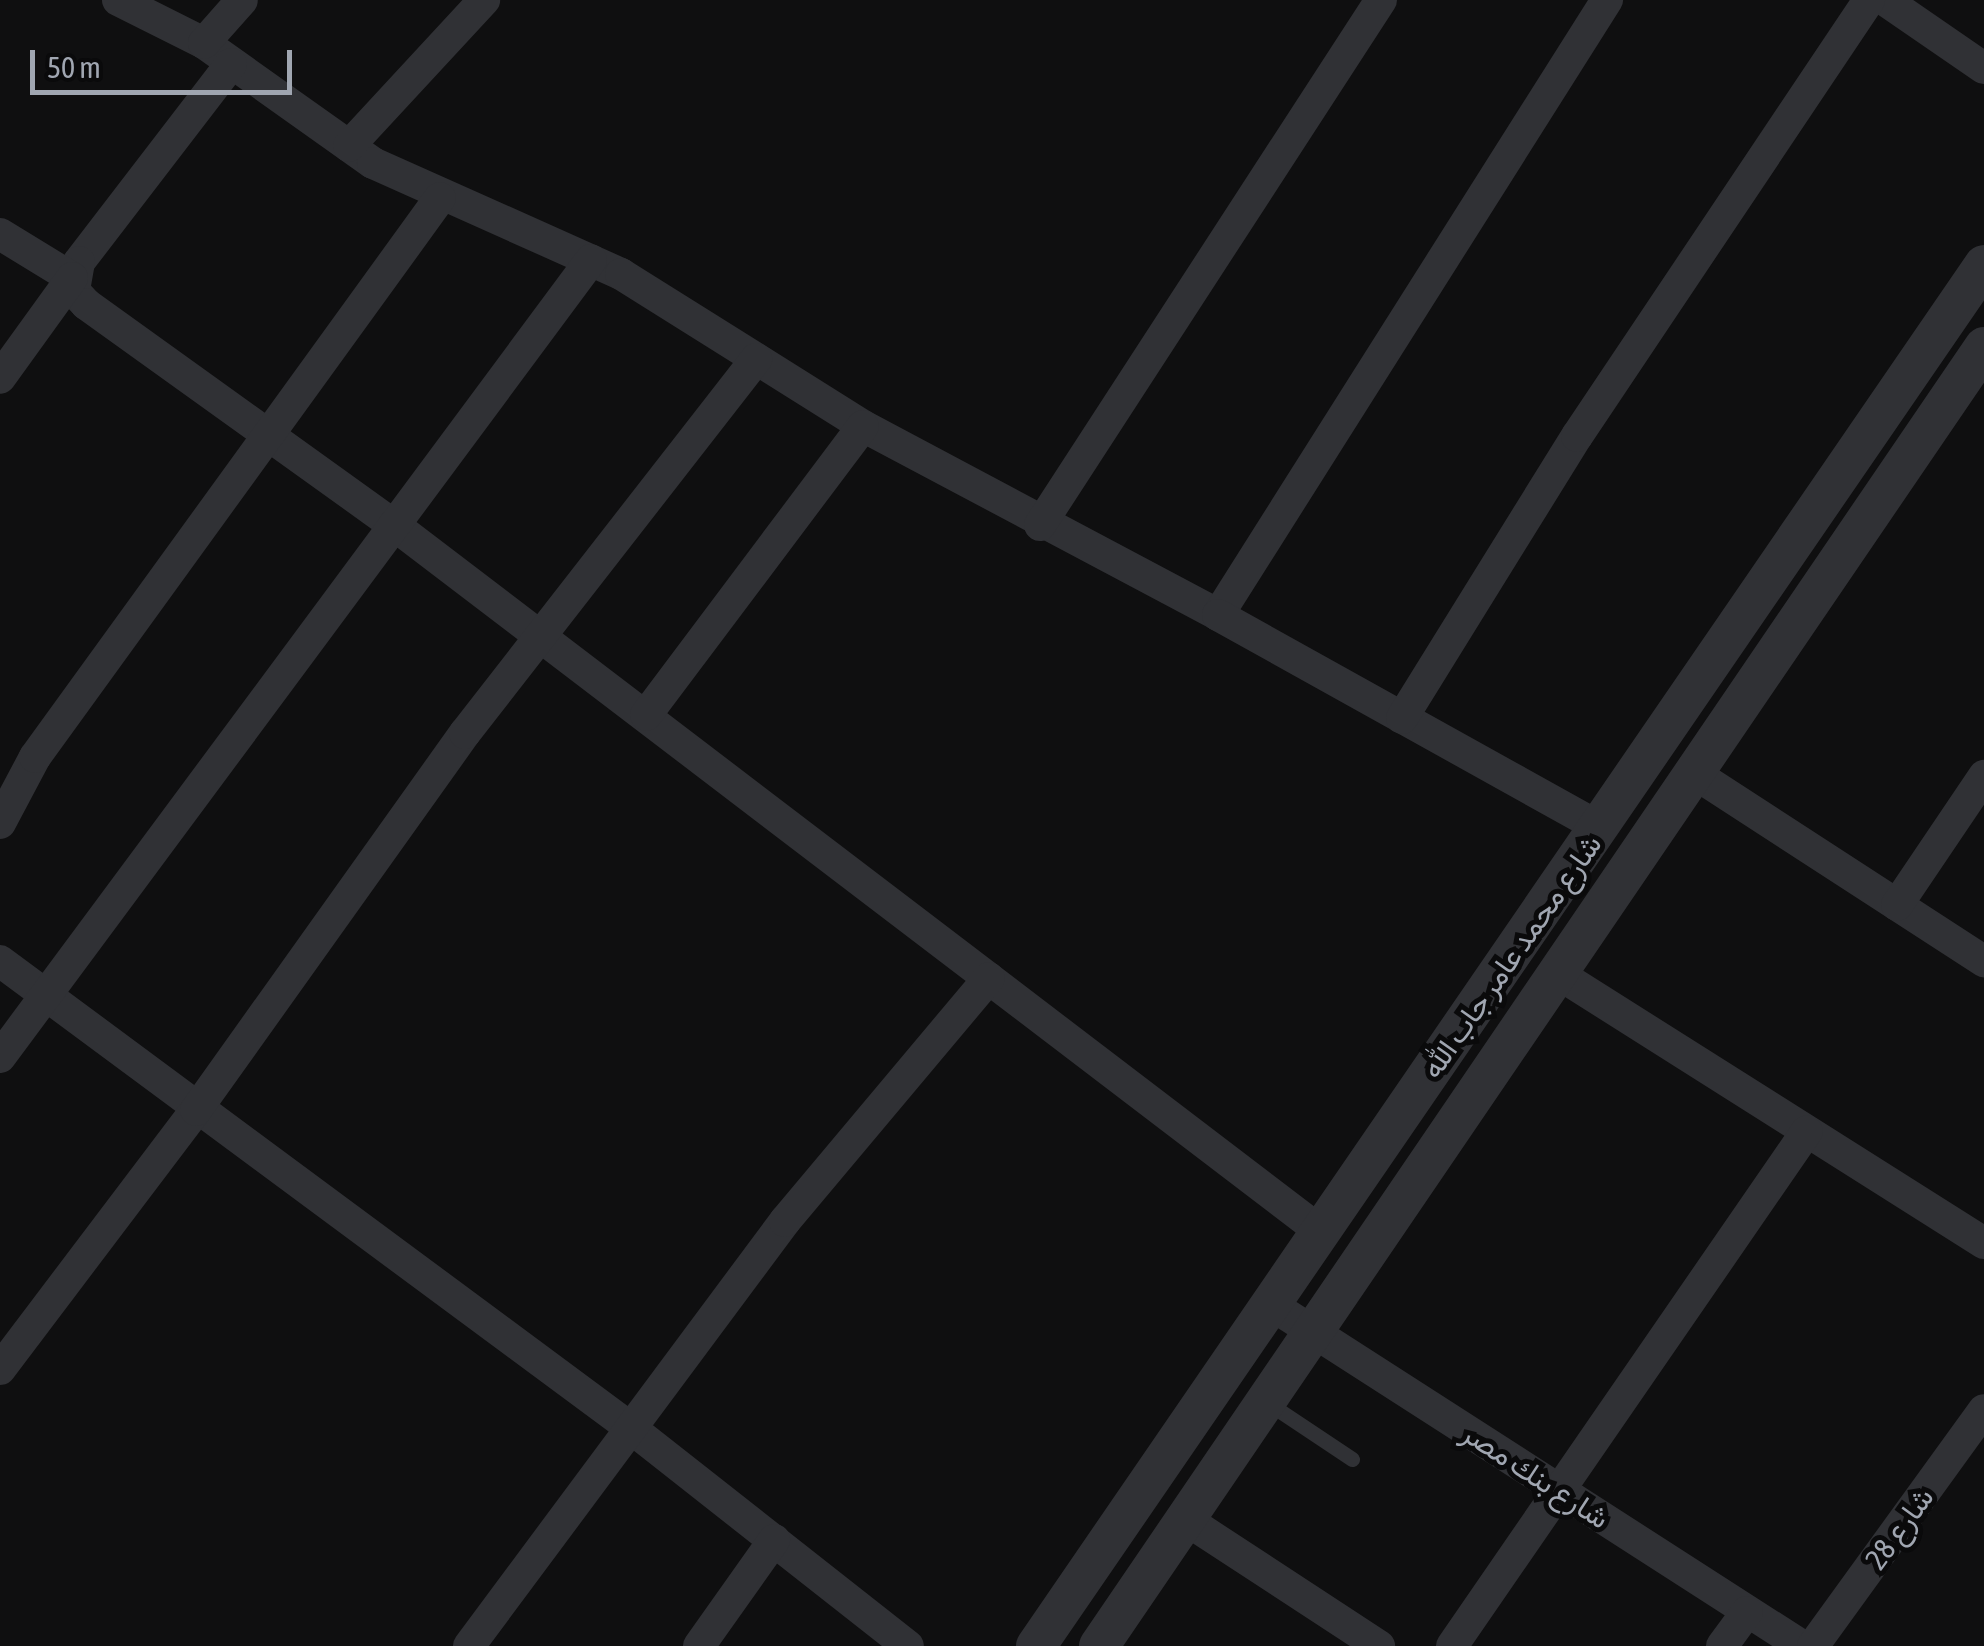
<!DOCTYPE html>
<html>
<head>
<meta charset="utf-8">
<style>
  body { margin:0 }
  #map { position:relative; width:1984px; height:1646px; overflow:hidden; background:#0f0f10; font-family:"Asap Condensed",Vazirmatn,sans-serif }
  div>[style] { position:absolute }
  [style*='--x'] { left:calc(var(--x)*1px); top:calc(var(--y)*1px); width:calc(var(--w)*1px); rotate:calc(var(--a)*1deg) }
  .service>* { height:15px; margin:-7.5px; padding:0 7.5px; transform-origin:7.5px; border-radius:7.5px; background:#303135 }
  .minor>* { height:32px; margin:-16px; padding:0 16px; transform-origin:16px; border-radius:16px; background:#303135 }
  .tertiary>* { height:40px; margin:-20px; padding:0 20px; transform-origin:20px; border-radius:20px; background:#303135 }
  span { translate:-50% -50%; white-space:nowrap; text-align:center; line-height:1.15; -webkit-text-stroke:10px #0a0a0b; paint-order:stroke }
  .street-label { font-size:30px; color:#a0a6b1 }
  .scale { position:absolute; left:30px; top:50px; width:262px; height:45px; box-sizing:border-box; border:5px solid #a0a6b1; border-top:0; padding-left:12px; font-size:30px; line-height:35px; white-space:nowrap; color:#a0a6b1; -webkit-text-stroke:8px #0a0a0b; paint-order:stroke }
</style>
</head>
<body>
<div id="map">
  <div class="service">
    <i style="--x:1268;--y:1403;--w:101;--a:33.7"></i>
  </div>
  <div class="minor">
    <i style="--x:118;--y:0;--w:96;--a:26.6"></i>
    <i style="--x:204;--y:43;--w:207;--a:35.4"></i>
    <i style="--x:373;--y:163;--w:272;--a:24.1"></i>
    <i style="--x:621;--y:274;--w:286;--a:32.1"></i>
    <i style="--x:863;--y:426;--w:402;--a:28"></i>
    <i style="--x:1218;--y:615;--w:728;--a:-57.69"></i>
    <i style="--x:1885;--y:0;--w:120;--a:34.5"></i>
    <i style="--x:204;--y:43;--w:57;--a:-48.5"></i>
    <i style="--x:231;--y:64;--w:250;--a:127.5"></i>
    <i style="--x:79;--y:262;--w:29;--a:100"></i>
    <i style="--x:74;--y:291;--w:18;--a:47"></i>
    <i style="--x:86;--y:304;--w:379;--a:35.7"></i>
    <i style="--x:394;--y:525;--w:1164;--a:37.32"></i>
    <i style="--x:349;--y:146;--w:199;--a:-47.2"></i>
    <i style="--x:0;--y:234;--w:84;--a:31.4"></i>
    <i style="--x:72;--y:278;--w:123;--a:125.8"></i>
    <i style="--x:1040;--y:525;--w:626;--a:-57"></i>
    <i style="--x:1218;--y:615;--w:437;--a:29.1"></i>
    <i style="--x:646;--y:715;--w:361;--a:-53.1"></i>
    <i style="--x:1402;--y:718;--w:332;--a:-58.2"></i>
    <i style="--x:1577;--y:436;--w:525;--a:-56.19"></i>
    <i style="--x:1694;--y:773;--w:346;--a:33"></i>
    <i style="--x:0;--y:823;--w:75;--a:-62.1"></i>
    <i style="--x:35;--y:757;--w:690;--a:-54.08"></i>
    <i style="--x:1897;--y:905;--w:156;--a:-56"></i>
    <i style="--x:0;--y:961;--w:786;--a:36.52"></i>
    <i style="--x:632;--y:1429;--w:351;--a:38.2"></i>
    <i style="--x:1557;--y:973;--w:505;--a:32.31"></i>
    <i style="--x:0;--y:1057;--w:992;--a:-53.44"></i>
    <i style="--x:1270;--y:1304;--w:632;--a:32.74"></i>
    <i style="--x:0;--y:1369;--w:325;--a:-52.9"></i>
    <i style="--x:196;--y:1110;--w:463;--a:-54.5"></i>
    <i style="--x:465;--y:733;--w:474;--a:-52.1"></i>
    <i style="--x:1185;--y:1519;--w:232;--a:33.2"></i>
    <i style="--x:469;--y:1646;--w:530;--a:-53.37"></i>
    <i style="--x:785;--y:1221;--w:317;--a:-50"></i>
    <i style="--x:699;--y:1646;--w:130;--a:-54.7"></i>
    <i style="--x:1452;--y:1646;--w:625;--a:-55.42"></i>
    <i style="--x:1722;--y:1646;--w:42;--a:-53.7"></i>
    <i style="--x:1813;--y:1646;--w:291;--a:-54.1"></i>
  </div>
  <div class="tertiary">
    <i style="--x:1036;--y:1646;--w:1675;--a:-55.53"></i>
    <i style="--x:1099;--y:1646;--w:1572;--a:-55.73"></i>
  </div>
  <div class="street-label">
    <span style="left:1511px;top:956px;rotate:-55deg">شارع محمد عامر جاب الله</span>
    <span style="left:1536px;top:1475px;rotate:33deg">شارع بنك مصر</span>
    <span style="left:1899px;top:1528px;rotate:-54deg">شارع 28</span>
  </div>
  <div class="scale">50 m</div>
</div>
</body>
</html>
